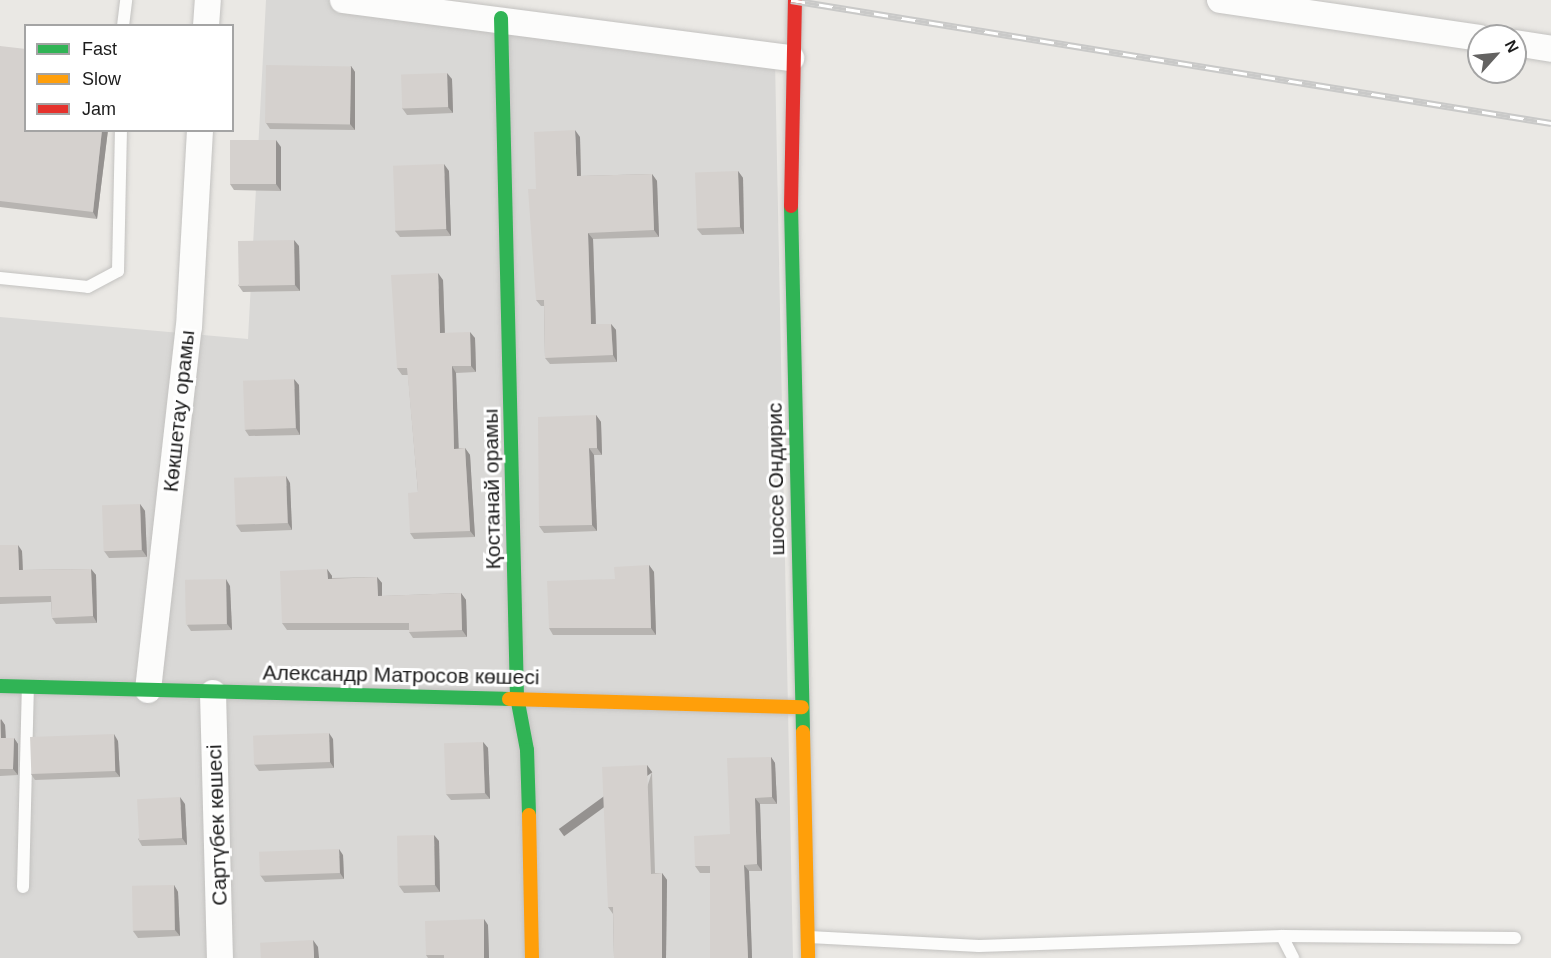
<!DOCTYPE html>
<html>
<head>
<meta charset="utf-8">
<style>
  body { margin:0 }
  #map { position:relative; width:1551px; height:958px; overflow:hidden; background:#eae8e4; font-family:Arial,sans-serif }
  div>[style] { position:absolute }
  [style*='--x'] { left:calc(var(--x)*1px); top:calc(var(--y)*1px); width:calc(var(--w)*1px); rotate:calc(var(--a)*1deg) }
  .residential>* { inset:0; background:#d9d8d6 }
  .roads { filter:drop-shadow(0 0 2px #c3c2c0) drop-shadow(0 0 2px #c3c2c0) }
  .lane>* { height:12px; margin:-6px; padding:0 6px; transform-origin:6px; border-radius:6px; background:#fcfcfb }
  .street>* { height:26px; margin:-13px; padding:0 13px; transform-origin:13px; border-radius:13px; background:#fcfcfb }
  .fast>* { height:14px; margin:-7px; padding:0 7px; transform-origin:7px; border-radius:7px; background:#30b455 }
  .slow>* { height:14px; margin:-7px; padding:0 7px; transform-origin:7px; border-radius:7px; background:#ff9f0a }
  .jam>* { height:14px; margin:-7px; padding:0 7px; transform-origin:7px; border-radius:7px; background:#e5322d }
  .rail>* { height:7px; margin-top:-3.5px; transform-origin:0; background:repeating-linear-gradient(90deg,#fff 0 14px,#c9c9c8 0 28px); box-sizing:border-box; border-block:2px solid #c9c9c8 }
  .wall>* { inset:0; background:#b7b4b1 }
  .shaded-wall>* { inset:0; background:#959290; transform-origin:0 0 }
  .building>* { inset:0; background:#d5d1ce; transform-origin:0 0 }
  span { translate:-50% -50%; white-space:nowrap; text-align:center; line-height:1.15; -webkit-text-stroke:6px #fff; paint-order:stroke }
  .street-label { font-size:21px; color:#1c1c1c }
  .legend { position:absolute; left:24px; top:24px; width:210px; height:108px; box-sizing:border-box; background:#fff; border:2px solid #a4a4a4; margin:0; padding:8px 10px; list-style:none; font-size:18px; color:#1c1c1c }
  .legend li { display:flex; align-items:center; gap:12px; height:30px }
  .legend b { width:30px; border:2px solid #a4a4a4 }
  .north { position:absolute; left:1467px; top:24px; width:60px; height:60px; box-sizing:border-box; background:#fff; border:2px solid #a4a4a4; border-radius:50%; rotate:63deg; font-size:16px; font-weight:700; line-height:24px; text-align:center; color:#1c1c1c }
  .north::after { content:''; display:block; margin:auto; width:21px; height:27px; background:#646362; clip-path:polygon(50% 0,100% 100%,50% 72%,0 100%) }
</style>
</head>
<body>
<div id="map">
  <div class="residential">
    <i style="clip-path:polygon(266px 0,327px 0,775px 61px,793px 958px,0 958px,0 317px,248px 339px)"></i>
  </div>
  <div class="roads">
    <div class="lane">
      <i style="--x:123;--y:26;--w:26;--a:-83"></i>
      <i style="--x:0;--y:278;--w:88;--a:5.8"></i>
      <i style="--x:88;--y:287;--w:34;--a:-28"></i>
      <i style="--x:118;--y:271;--w:141;--a:-88.8"></i>
      <i style="--x:23;--y:887;--w:199;--a:-88.6"></i>
      <i style="--x:1282;--y:936;--w:25;--a:63"></i>
      <i style="--x:809;--y:937;--w:170;--a:3"></i>
      <i style="--x:979;--y:946;--w:303;--a:-1.9"></i>
      <i style="--x:1282;--y:936;--w:233;--a:0.5"></i>
    </div>
    <div class="street">
      <i style="--x:343;--y:0;--w:452;--a:7.4"></i>
      <i style="--x:1220;--y:0;--w:262;--a:8.3"></i>
      <i style="--x:206;--y:26;--w:26;--a:-86"></i>
      <i style="--x:1515;--y:43;--w:36;--a:9"></i>
      <i style="--x:148;--y:690;--w:365;--a:-83.6"></i>
      <i style="--x:189;--y:327;--w:197;--a:-86.8"></i>
      <i style="--x:213;--y:693;--w:265;--a:88.5"></i>
    </div>
    <div class="fast">
      <i style="--x:501;--y:18;--w:679;--a:88.65"></i>
      <i style="--x:517;--y:697;--w:54;--a:79.3"></i>
      <i style="--x:527;--y:750;--w:65;--a:88.2"></i>
      <i style="--x:791;--y:206;--w:526;--a:88.69"></i>
      <i style="--x:0;--y:686;--w:509;--a:1.46"></i>
    </div>
    <div class="slow">
      <i style="--x:509;--y:699;--w:293;--a:1.6"></i>
      <i style="--x:803;--y:732;--w:226;--a:88.7"></i>
      <i style="--x:529;--y:815;--w:143;--a:88.8"></i>
    </div>
    <div class="jam">
      <i style="--x:791;--y:206;--w:206;--a:-88.9"></i>
    </div>
  </div>
  <div class="rail">
    <i style="--x:791;--y:0;--w:770;--a:9.19"></i>
  </div>
  <div class="wall">
    <i style="clip-path:polygon(0 46px,26px 130px,108px 130px,97px 219px,0 207px)"></i>
    <i style="clip-path:polygon(351px 66px,355px 72px,355px 130px,270px 129px,266px 123px)"></i>
    <i style="clip-path:polygon(452px 79px,453px 113px,407px 115px,402px 108px)"></i>
    <i style="clip-path:polygon(580px 137px,581px 176px,652px 174px,657px 181px,659px 237px,593px 239px,596px 324px,611px 324px,616px 330px,617px 362px,550px 364px,545px 358px,544px 306px,541px 306px,536px 300px)"></i>
    <i style="clip-path:polygon(281px 147px,281px 191px,234px 190px,230px 184px)"></i>
    <i style="clip-path:polygon(449px 171px,451px 236px,400px 237px,395px 231px)"></i>
    <i style="clip-path:polygon(738px 171px,743px 178px,744px 234px,702px 235px,697px 229px)"></i>
    <i style="clip-path:polygon(299px 246px,300px 291px,243px 292px,238px 285px)"></i>
    <i style="clip-path:polygon(443px 280px,445px 333px,475px 338px,476px 372px,456px 373px,458px 448px,465px 448px,470px 455px,475px 537px,414px 539px,410px 533px,418px 492px,408px 375px,402px 375px,397px 368px)"></i>
    <i style="clip-path:polygon(299px 385px,300px 435px,249px 436px,245px 430px)"></i>
    <i style="clip-path:polygon(596px 415px,601px 422px,602px 455px,594px 455px,597px 531px,544px 533px,539px 526px)"></i>
    <i style="clip-path:polygon(290px 483px,292px 530px,241px 532px,236px 525px)"></i>
    <i style="clip-path:polygon(140px 504px,145px 511px,147px 557px,109px 558px,104px 551px)"></i>
    <i style="clip-path:polygon(0 545px,22px 551px,23px 570px,91px 569px,96px 575px,97px 623px,56px 624px,52px 618px,51px 602px,0 604px)"></i>
    <i style="clip-path:polygon(649px 565px,654px 572px,656px 635px,553px 635px,549px 628px,615px 579px)"></i>
    <i style="clip-path:polygon(327px 569px,332px 576px,332px 578px,377px 577px,382px 583px,382px 596px,461px 593px,466px 600px,467px 637px,413px 638px,409px 632px,409px 630px,287px 630px,282px 623px)"></i>
    <i style="clip-path:polygon(230px 586px,232px 630px,191px 631px,187px 625px)"></i>
    <i style="clip-path:polygon(0 719px,5px 725px,6px 738px,14px 738px,18px 744px,18px 775px,0 776px)"></i>
    <i style="clip-path:polygon(333px 739px,334px 768px,259px 771px,254px 764px)"></i>
    <i style="clip-path:polygon(118px 741px,120px 777px,35px 780px,31px 774px)"></i>
    <i style="clip-path:polygon(483px 742px,488px 748px,490px 799px,451px 800px,446px 794px)"></i>
    <i style="clip-path:polygon(771px 757px,775px 763px,777px 804px,760px 804px,762px 871px,749px 871px,752px 958px,710px 958px,710px 873px,700px 873px,695px 866px,730px 834px)"></i>
    <i style="clip-path:polygon(652px 772px,655px 873px,662px 873px,667px 880px,666px 958px,614px 958px,613px 914px,608px 907px)"></i>
    <i style="clip-path:polygon(185px 804px,187px 845px,142px 846px,138px 839px)"></i>
    <i style="clip-path:polygon(439px 841px,440px 892px,404px 893px,399px 886px)"></i>
    <i style="clip-path:polygon(343px 855px,344px 879px,265px 882px,260px 875px)"></i>
    <i style="clip-path:polygon(174px 885px,178px 892px,180px 936px,138px 938px,133px 931px)"></i>
    <i style="clip-path:polygon(488px 925px,489px 958px,428px 958px,426px 955px)"></i>
  </div>
  <div class="shaded-wall">
    <i style="clip-path:polygon(351px 66px,355px 72px,355px 130px,350px 124px)"></i>
    <i style="clip-path:polygon(447px 73px,452px 79px,453px 113px,448px 107px)"></i>
    <i style="clip-path:polygon(102px 130px,108px 130px,97px 219px,93px 212px)"></i>
    <i style="clip-path:polygon(575px 130px,580px 137px,581px 183px,577px 176px)"></i>
    <i style="clip-path:polygon(276px 140px,281px 147px,281px 191px,276px 184px)"></i>
    <i style="clip-path:polygon(444px 164px,449px 171px,451px 236px,446px 229px)"></i>
    <i style="clip-path:polygon(738px 171px,743px 178px,744px 234px,740px 227px)"></i>
    <i style="clip-path:polygon(652px 174px,657px 181px,659px 237px,654px 230px)"></i>
    <i style="clip-path:polygon(588px 233px,593px 239px,596px 331px,591px 324px)"></i>
    <i style="clip-path:polygon(294px 240px,299px 246px,300px 291px,295px 285px)"></i>
    <i style="clip-path:polygon(438px 273px,443px 280px,445px 339px,440px 333px)"></i>
    <i style="clip-path:polygon(611px 324px,616px 330px,617px 362px,613px 355px)"></i>
    <i style="clip-path:polygon(470px 332px,475px 338px,476px 372px,471px 366px)"></i>
    <i style="clip-path:polygon(452px 366px,456px 373px,459px 455px,454px 449px)"></i>
    <i style="clip-path:polygon(294px 379px,299px 385px,300px 435px,296px 428px)"></i>
    <i style="clip-path:polygon(596px 415px,601px 422px,602px 455px,597px 448px)"></i>
    <i style="clip-path:polygon(465px 448px,470px 455px,475px 537px,470px 531px)"></i>
    <i style="clip-path:polygon(589px 448px,594px 455px,597px 531px,592px 525px)"></i>
    <i style="clip-path:polygon(286px 476px,290px 483px,292px 530px,288px 523px)"></i>
    <i style="clip-path:polygon(140px 504px,145px 511px,147px 557px,142px 550px)"></i>
    <i style="clip-path:polygon(18px 545px,22px 551px,23px 577px,19px 570px)"></i>
    <i style="clip-path:polygon(649px 565px,654px 572px,656px 635px,651px 628px)"></i>
    <i style="clip-path:polygon(91px 569px,96px 575px,97px 623px,93px 616px)"></i>
    <i style="clip-path:polygon(327px 569px,332px 576px,332px 585px,328px 579px)"></i>
    <i style="clip-path:polygon(377px 577px,382px 583px,382px 602px,378px 596px)"></i>
    <i style="clip-path:polygon(226px 579px,230px 586px,232px 630px,227px 624px)"></i>
    <i style="clip-path:polygon(461px 593px,466px 600px,467px 637px,462px 630px)"></i>
    <i style="clip-path:polygon(1px 719px,5px 725px,6px 745px,1px 738px)"></i>
    <i style="clip-path:polygon(329px 733px,333px 739px,334px 768px,330px 762px)"></i>
    <i style="clip-path:polygon(114px 734px,118px 741px,120px 777px,115px 771px)"></i>
    <i style="clip-path:polygon(14px 738px,18px 744px,18px 775px,13px 769px)"></i>
    <i style="clip-path:polygon(483px 742px,488px 748px,490px 799px,485px 793px)"></i>
    <i style="clip-path:polygon(771px 757px,775px 763px,777px 804px,772px 797px)"></i>
    <i style="left:647px;top:765px;width:9px;height:109px;rotate:54deg"></i>
    <i style="clip-path:polygon(180px 797px,185px 804px,187px 845px,182px 838px)"></i>
    <i style="clip-path:polygon(755px 798px,760px 804px,762px 871px,757px 864px)"></i>
    <i style="clip-path:polygon(434px 835px,439px 841px,440px 892px,435px 885px)"></i>
    <i style="clip-path:polygon(339px 849px,343px 855px,344px 879px,340px 873px)"></i>
    <i style="clip-path:polygon(744px 865px,749px 871px,752px 958px,748px 958px)"></i>
    <i style="clip-path:polygon(662px 873px,667px 880px,666px 958px,662px 958px)"></i>
    <i style="clip-path:polygon(174px 885px,178px 892px,180px 936px,175px 930px)"></i>
    <i style="clip-path:polygon(484px 919px,488px 925px,489px 958px,484px 958px)"></i>
    <i style="clip-path:polygon(313px 940px,318px 947px,319px 958px,314px 958px)"></i>
  </div>
  <div class="building">
    <i style="clip-path:polygon(0 46px,26px 49px,26px 130px,102px 130px,93px 212px,0 201px)"></i>
    <i style="left:266px;top:65px;width:85px;height:58px;rotate:1deg"></i>
    <i style="left:447px;top:73px;width:34px;height:46px;rotate:88deg"></i>
    <i style="clip-path:polygon(575px 130px,577px 176px,652px 174px,654px 230px,588px 233px,591px 324px,611px 324px,613px 355px,545px 358px,544px 300px,536px 300px,528px 189px,536px 189px,534px 132px)"></i>
    <i style="left:230px;top:140px;width:46px;height:44px"></i>
    <i style="left:444px;top:164px;width:65px;height:51px;rotate:88deg"></i>
    <i style="left:738px;top:171px;width:56px;height:43px;rotate:88deg"></i>
    <i style="left:294px;top:240px;width:45px;height:56px;rotate:89deg"></i>
    <i style="clip-path:polygon(438px 273px,440px 333px,470px 332px,471px 366px,452px 366px,454px 449px,465px 448px,470px 531px,410px 533px,408px 493px,418px 492px,407px 368px,397px 368px,391px 275px)"></i>
    <i style="left:294px;top:379px;width:49px;height:51px;rotate:88deg"></i>
    <i style="clip-path:polygon(596px 415px,597px 448px,589px 448px,592px 525px,539px 526px,538px 417px)"></i>
    <i style="left:286px;top:476px;width:47px;height:52px;rotate:88deg"></i>
    <i style="left:140px;top:504px;width:46px;height:38px;rotate:88deg"></i>
    <i style="clip-path:polygon(0 545px,18px 545px,19px 570px,91px 569px,93px 616px,52px 618px,51px 596px,0 597px)"></i>
    <i style="clip-path:polygon(649px 565px,651px 628px,549px 628px,547px 581px,615px 579px,614px 567px)"></i>
    <i style="clip-path:polygon(327px 569px,328px 579px,377px 577px,378px 596px,461px 593px,462px 630px,409px 632px,409px 623px,282px 623px,280px 571px)"></i>
    <i style="left:226px;top:579px;width:45px;height:41px;rotate:89deg"></i>
    <i style="clip-path:polygon(0 719px,1px 738px,14px 738px,13px 769px,0 769px)"></i>
    <i style="left:329px;top:733px;width:29px;height:76px;rotate:88deg"></i>
    <i style="left:114px;top:734px;width:37px;height:84px;rotate:88deg"></i>
    <i style="left:483px;top:742px;width:51px;height:39px;rotate:88deg"></i>
    <i style="clip-path:polygon(771px 757px,772px 797px,755px 798px,757px 864px,744px 865px,748px 958px,710px 958px,710px 866px,695px 866px,694px 836px,730px 834px,727px 758px)"></i>
    <i style="clip-path:polygon(647px 765px,651px 874px,662px 873px,662px 958px,614px 958px,613px 907px,608px 907px,602px 767px)"></i>
    <i style="left:180px;top:797px;width:41px;height:43px;rotate:87deg"></i>
    <i style="left:434px;top:835px;width:50px;height:37px;rotate:89deg"></i>
    <i style="left:339px;top:849px;width:24px;height:80px;rotate:88deg"></i>
    <i style="left:174px;top:885px;width:45px;height:42px;rotate:89deg"></i>
    <i style="clip-path:polygon(484px 919px,484px 958px,444px 958px,444px 955px,426px 955px,425px 921px)"></i>
    <i style="left:313px;top:940px;width:18px;height:53px;rotate:87deg"></i>
  </div>
  <div class="street-label">
    <span style="left:179px;top:411px;rotate:-84deg">Көкшетау орамы</span>
    <span style="left:776px;top:479px;rotate:-91deg">шоссе Ондирис</span>
    <span style="left:492px;top:489px;rotate:-91deg">Қостанай орамы</span>
    <span style="left:401px;top:675px;rotate:1deg">Александр Матросов көшесі</span>
    <span style="left:217px;top:825px;rotate:-92deg">Сартүбек көшесі</span>
  </div>
  <ul class="legend">
  <li><b style="height:8px;background:#30b455"></b>Fast</li>
  <li><b style="height:8px;background:#ff9f0a"></b>Slow</li>
  <li><b style="height:8px;background:#e5322d"></b>Jam</li>
  </ul>
  <div class="north">N</div>
</div>
</body>
</html>
